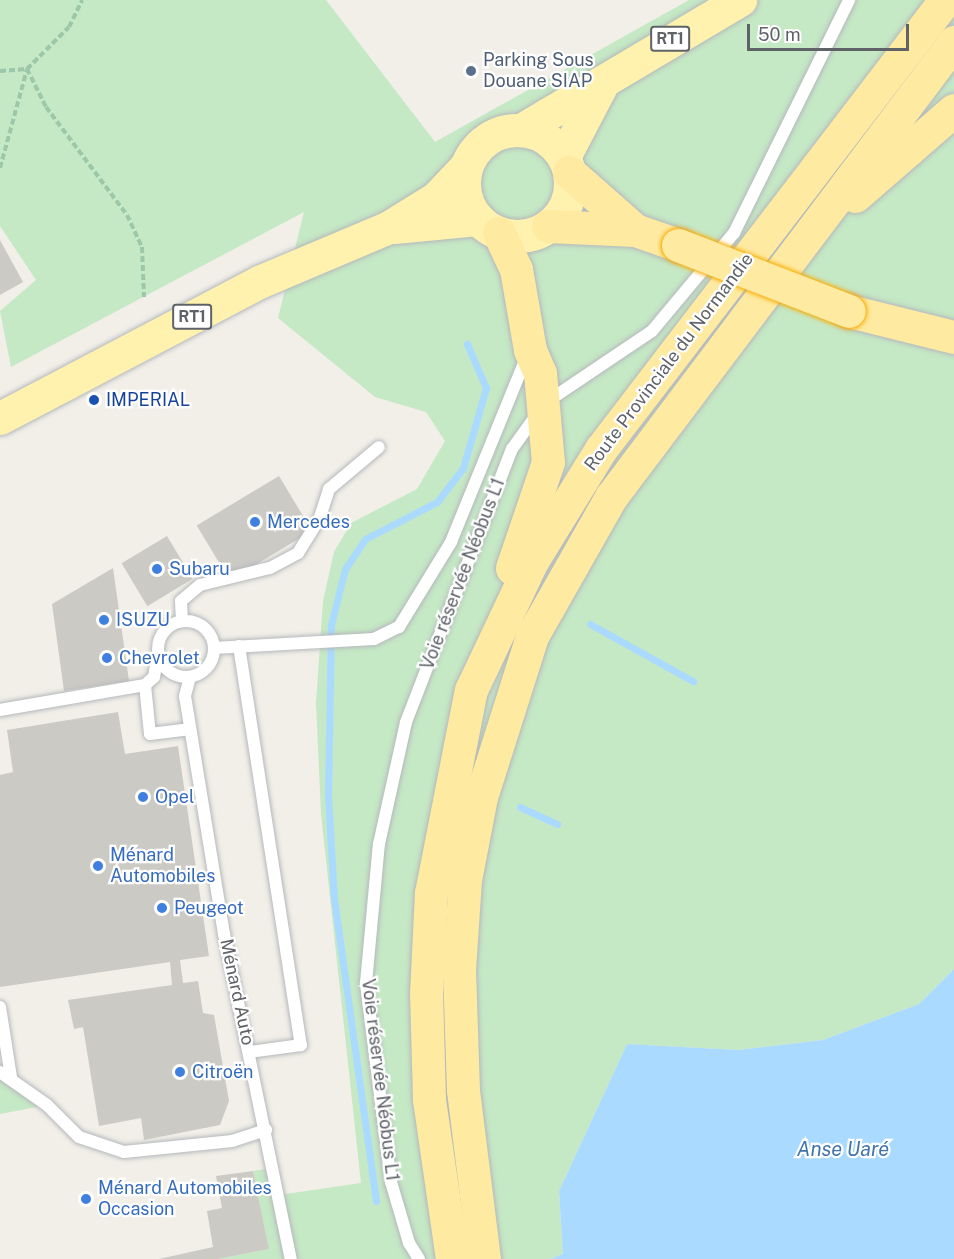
<!DOCTYPE html>
<html>
<head>
<meta charset="utf-8">
<style>
  body { margin:0 }
  #map { position:relative; width:954px; height:1259px; overflow:hidden; background:#f1efe8; font-family:"Public Sans",sans-serif }
  div>[style] { position:absolute }
  [style*='--x'] { left:calc(var(--x)*1px); top:calc(var(--y)*1px); width:calc(var(--w)*1px); rotate:calc(var(--a)*1deg) }
  .green>* { inset:0; background:#c5e8c5 }
  .water>* { inset:0; background:#aadaff }
  .stream>* { height:7px; margin:-3.5px; padding:0 3.5px; transform-origin:3.5px; border-radius:3.5px; background:#aadaff }
  .building>* { inset:0; background:#cccac5; transform-origin:0 0 }
  .path>* { height:4px; margin-top:-2px; transform-origin:0; background:repeating-linear-gradient(90deg,#9cc7a9 0 6px,transparent 0 9px) }
  .roads { filter:drop-shadow(0 0 2px #b5b8bc) drop-shadow(0 0 2px #b5b8bc) }
  .service>* { height:12px; margin:-6px; padding:0 6px; transform-origin:6px; border-radius:6px; background:#fff }
  .service>.ring { margin:-6px; padding:0; box-sizing:content-box; background:none; border:12px solid #fff; border-radius:50% }
  .primary>* { height:33px; margin:-16.5px; padding:0 16.5px; transform-origin:16.5px; border-radius:16.5px; background:#fff2af }
  .primary>.ring { margin:-16.5px; padding:0; box-sizing:content-box; background:none; border:33px solid #fff2af; border-radius:50% }
  .trunk>* { height:33px; margin:-16.5px; padding:0 16.5px; transform-origin:16.5px; border-radius:16.5px; background:#feeaa1 }
  .bridges { filter:drop-shadow(0 0 2px #f9ab00) drop-shadow(0 0 2px #f9ab00) }
  .trunk-bridge>* { height:33px; margin:-16.5px; padding:0 16.5px; transform-origin:16.5px; border-radius:16.5px; background:#feeaa1 }
  .dots>* { width:16px; height:16px; translate:-50% -50%; box-sizing:border-box; border:3px solid #fff; border-radius:50% }
  span { translate:-50% -50%; white-space:nowrap; text-align:center; line-height:1.15; -webkit-text-stroke:4.5px #fff; paint-order:stroke }
  .shield-label span { padding:2px 4px; background:#fff; border:2px solid; border-radius:4px; -webkit-text-stroke-width:0 }
  .shield-label { font-size:16px; color:#5f6368; font-weight:700 }
  .service-label { font-size:18px; color:#4e5e75 }
  .left { translate:0 -50%; text-align:left }
  .street-label { font-size:18px; color:#5f6368 }
  .transit-label { font-size:18px; color:#164399 }
  .shop-label { font-size:18px; color:#366cbe }
  .water-label { font-size:20px; color:#4174aa; font-style:italic }
  .scale { position:absolute; left:747px; top:24px; width:162px; height:27px; box-sizing:border-box; border:3px solid #5f6368; border-top:0; padding-left:8px; font-size:18px; line-height:21px; white-space:nowrap; color:#5f6368; -webkit-text-stroke:4px #fff; paint-order:stroke }
</style>
</head>
<body>
<div id="map">
  <div class="green">
    <i style="clip-path:polygon(0 0,326px 0,435px 142px,689px 0,954px 0,954px 969px,919px 1004px,823px 1040px,738px 1050px,627px 1044px,559px 1191px,563px 1254px,550px 1259px,218px 1259px,269px 1249px,253px 1171px,273px 1168px,279px 1195px,361px 1183px,321px 814px,316px 703px,323px 601px,334px 552px,351px 523px,417px 489px,445px 441px,426px 412px,375px 397px,278px 318px,304px 212px,11px 367px,0 311px,36px 280px,0 226px)"></i>
    <i style="clip-path:polygon(0 1072px,47px 1105px,0 1114px)"></i>
  </div>
  <div class="water">
    <i style="clip-path:polygon(954px 969px,954px 1259px,550px 1259px,563px 1254px,559px 1191px,627px 1044px,738px 1050px,823px 1040px,919px 1004px)"></i>
  </div>
  <div class="stream">
    <i style="--x:590;--y:624;--w:118;--a:29"></i>
    <i style="--x:520;--y:807;--w:41;--a:24.7"></i>
    <i style="--x:376;--y:1201;--w:305;--a:-97.9"></i>
    <i style="--x:334;--y:899;--w:103;--a:-93.3"></i>
    <i style="--x:328;--y:796;--w:171;--a:-89"></i>
    <i style="--x:331;--y:625;--w:58;--a:-76"></i>
    <i style="--x:345;--y:569;--w:36;--a:-56"></i>
    <i style="--x:365;--y:539;--w:81;--a:-27.2"></i>
    <i style="--x:437;--y:502;--w:43;--a:-52.6"></i>
    <i style="--x:463;--y:468;--w:83;--a:-74"></i>
    <i style="--x:486;--y:388;--w:48;--a:-113.4"></i>
  </div>
  <div class="building">
    <i style="clip-path:polygon(0 240px,23px 282px,0 295px)"></i>
    <i style="left:279px;top:476px;width:64px;height:96px;rotate:59deg"></i>
    <i style="left:167px;top:536px;width:50px;height:53px;rotate:59deg"></i>
    <i style="clip-path:polygon(113px 568px,129px 681px,64px 691px,52px 604px)"></i>
    <i style="clip-path:polygon(118px 712px,125px 754px,178px 746px,209px 956px,180px 960px,183px 983px,198px 981px,203px 1013px,214px 1015px,229px 1101px,220px 1125px,144px 1140px,141px 1118px,99px 1126px,83px 1027px,74px 1029px,68px 1000px,172px 985px,170px 962px,0 987px,0 775px,13px 772px,7px 730px)"></i>
    <i style="clip-path:polygon(253px 1171px,269px 1249px,218px 1259px,159px 1259px,213px 1247px,207px 1211px,222px 1208px,216px 1176px)"></i>
  </div>
  <div class="path">
    <i style="--x:0;--y:71;--w:27;--a:-4"></i>
    <i style="--x:27;--y:69;--w:42;--a:63.4"></i>
    <i style="--x:46;--y:107;--w:135;--a:53.1"></i>
    <i style="--x:127;--y:215;--w:35;--a:65"></i>
    <i style="--x:142;--y:247;--w:50;--a:87.7"></i>
    <i style="--x:0;--y:168;--w:103;--a:-74.7"></i>
    <i style="--x:27;--y:69;--w:59;--a:-45"></i>
    <i style="--x:69;--y:27;--w:30;--a:-64"></i>
  </div>
  <div class="roads">
    <div class="service">
      <i style="--x:182;--y:621;--w:20;--a:-93"></i>
      <i style="--x:181;--y:601;--w:25;--a:-40"></i>
      <i style="--x:200;--y:585;--w:72;--a:-13.7"></i>
      <i style="--x:270;--y:568;--w:32;--a:-28"></i>
      <i style="--x:298;--y:553;--w:39;--a:-58"></i>
      <i style="--x:319;--y:520;--w:33;--a:-72"></i>
      <i style="--x:329;--y:489;--w:65;--a:-40"></i>
      <i class="ring" style="left:158px;top:621px;width:44px;height:44px"></i>
      <i style="--x:239;--y:646;--w:404;--a:81.2"></i>
      <i style="--x:301;--y:1045;--w:51;--a:172.2"></i>
      <i style="--x:214;--y:648;--w:160;--a:-3.2"></i>
      <i style="--x:374;--y:639;--w:28;--a:-26"></i>
      <i style="--x:399;--y:627;--w:100;--a:-58.5"></i>
      <i style="--x:451;--y:542;--w:201;--a:-67.8"></i>
      <i style="--x:190;--y:677;--w:20;--a:105"></i>
      <i style="--x:185;--y:696;--w:241;--a:80.7"></i>
      <i style="--x:224;--y:934;--w:332;--a:78.4"></i>
      <i style="--x:145;--y:685;--w:12;--a:-42"></i>
      <i style="--x:154;--y:677;--w:23;--a:-80"></i>
      <i style="--x:0;--y:710;--w:147;--a:-9.8"></i>
      <i style="--x:145;--y:685;--w:49;--a:84.2"></i>
      <i style="--x:150;--y:734;--w:39;--a:-7"></i>
      <i style="--x:0;--y:1007;--w:71;--a:81.1"></i>
      <i style="--x:0;--y:1072;--w:57;--a:35.1"></i>
      <i style="--x:47;--y:1105;--w:45;--a:45"></i>
      <i style="--x:79;--y:1137;--w:47;--a:18.4"></i>
      <i style="--x:124;--y:1152;--w:109;--a:-5.8"></i>
      <i style="--x:232;--y:1141;--w:36;--a:-18"></i>
      <i style="--x:419;--y:1259;--w:19;--a:-122"></i>
      <i style="--x:409;--y:1243;--w:64;--a:-106.4"></i>
      <i style="--x:391;--y:1182;--w:201;--a:-97.2"></i>
      <i style="--x:366;--y:983;--w:140;--a:-84.7"></i>
      <i style="--x:379;--y:844;--w:125;--a:-77.5"></i>
      <i style="--x:406;--y:722;--w:293;--a:-68.8"></i>
      <i style="--x:512;--y:449;--w:57;--a:-54.3"></i>
      <i style="--x:545;--y:403;--w:129;--a:-33.9"></i>
      <i style="--x:652;--y:331;--w:128;--a:-50.1"></i>
      <i style="--x:734;--y:233;--w:260;--a:-63.7"></i>
    </div>
    <div class="primary">
      <i style="--x:521;--y:130;--w:255;--a:-30.7"></i>
      <i class="ring" style="left:464px;top:130px;width:73px;height:73px"></i>
      <i style="--x:564;--y:157;--w:85;--a:-62.5"></i>
      <i style="--x:394;--y:227;--w:84;--a:-5.4"></i>
      <i style="--x:0;--y:418;--w:293;--a:-27.7"></i>
      <i style="--x:259;--y:282;--w:141;--a:-22.9"></i>
      <i style="--x:389;--y:227;--w:55;--a:-31.7"></i>
      <i style="--x:436;--y:198;--w:44;--a:-46.8"></i>
    </div>
    <div class="trunk">
      <i style="--x:569;--y:172;--w:88;--a:41.3"></i>
      <i style="--x:855;--y:196;--w:131;--a:-41"></i>
      <i style="--x:548;--y:226;--w:87;--a:2.6"></i>
      <i style="--x:635;--y:230;--w:46;--a:19.2"></i>
      <i style="--x:499;--y:233;--w:40;--a:65"></i>
      <i style="--x:516;--y:269;--w:82;--a:80.2"></i>
      <i style="--x:530;--y:350;--w:25;--a:67"></i>
      <i style="--x:540;--y:373;--w:89;--a:84.9"></i>
      <i style="--x:548;--y:462;--w:112;--a:108.8"></i>
      <i style="--x:849;--y:311;--w:108;--a:13.9"></i>
      <i style="--x:452;--y:1259;--w:162;--a:-98.2"></i>
      <i style="--x:429;--y:1099;--w:105;--a:-91.6"></i>
      <i style="--x:426;--y:994;--w:101;--a:-87.2"></i>
      <i style="--x:431;--y:893;--w:207;--a:-78.9"></i>
      <i style="--x:471;--y:690;--w:143;--a:-64.7"></i>
      <i style="--x:532;--y:561;--w:132;--a:-58.4"></i>
      <i style="--x:601;--y:449;--w:566;--a:-52.54"></i>
      <i style="--x:484;--y:1259;--w:170;--a:-97.1"></i>
      <i style="--x:463;--y:1090;--w:120;--a:-91.9"></i>
      <i style="--x:459;--y:970;--w:90;--a:-86.2"></i>
      <i style="--x:465;--y:880;--w:85;--a:-79.1"></i>
      <i style="--x:481;--y:797;--w:169;--a:-72.4"></i>
      <i style="--x:532;--y:636;--w:160;--a:-60.4"></i>
      <i style="--x:611;--y:497;--w:570;--a:-52.99"></i>
    </div>
  </div>
  <div class="bridges">
    <div class="trunk-bridge">
      <i style="--x:678;--y:245;--w:183;--a:21.1"></i>
    </div>
  </div>
  <div class="dots">
    <i style="left:471px;top:71px;background:#5c6f8a"></i>
    <i style="left:94px;top:400px;background:#1a4fb4"></i>
    <i style="left:255px;top:522px;background:#3f7fe0"></i>
    <i style="left:157px;top:569px;background:#3f7fe0"></i>
    <i style="left:104px;top:620px;background:#3f7fe0"></i>
    <i style="left:107px;top:658px;background:#3f7fe0"></i>
    <i style="left:143px;top:797px;background:#3f7fe0"></i>
    <i style="left:98px;top:866px;background:#3f7fe0"></i>
    <i style="left:162px;top:908px;background:#3f7fe0"></i>
    <i style="left:180px;top:1072px;background:#3f7fe0"></i>
    <i style="left:86px;top:1199px;background:#3f7fe0"></i>
  </div>
  <div class="shield-label">
    <span style="left:670px;top:39px">RT1</span>
    <span style="left:192px;top:317px">RT1</span>
  </div>
  <div class="service-label">
    <span class="left" style="left:483px;top:71px">Parking Sous<br>Douane SIAP</span>
  </div>
  <div class="street-label">
    <span style="left:669px;top:362px;rotate:-53deg">Route Provinciale du Normandie</span>
    <span style="left:463px;top:574px;rotate:-69deg">Voie réservée Néobus L1</span>
    <span style="left:237px;top:992px;rotate:78deg">Ménard Auto</span>
    <span style="left:380px;top:1080px;rotate:83deg">Voie réservée Néobus L1</span>
  </div>
  <div class="transit-label">
    <span class="left" style="left:106px;top:400px">IMPERIAL</span>
  </div>
  <div class="shop-label">
    <span class="left" style="left:267px;top:522px">Mercedes</span>
    <span class="left" style="left:169px;top:569px">Subaru</span>
    <span class="left" style="left:116px;top:620px">ISUZU</span>
    <span class="left" style="left:119px;top:658px">Chevrolet</span>
    <span class="left" style="left:155px;top:797px">Opel</span>
    <span class="left" style="left:110px;top:866px">Ménard<br>Automobiles</span>
    <span class="left" style="left:174px;top:908px">Peugeot</span>
    <span class="left" style="left:192px;top:1072px">Citroën</span>
    <span class="left" style="left:98px;top:1199px">Ménard Automobiles<br>Occasion</span>
  </div>
  <div class="water-label">
    <span style="left:843px;top:1149px">Anse Uaré</span>
  </div>
  <div class="scale">50 m</div>
</div>
</body>
</html>
